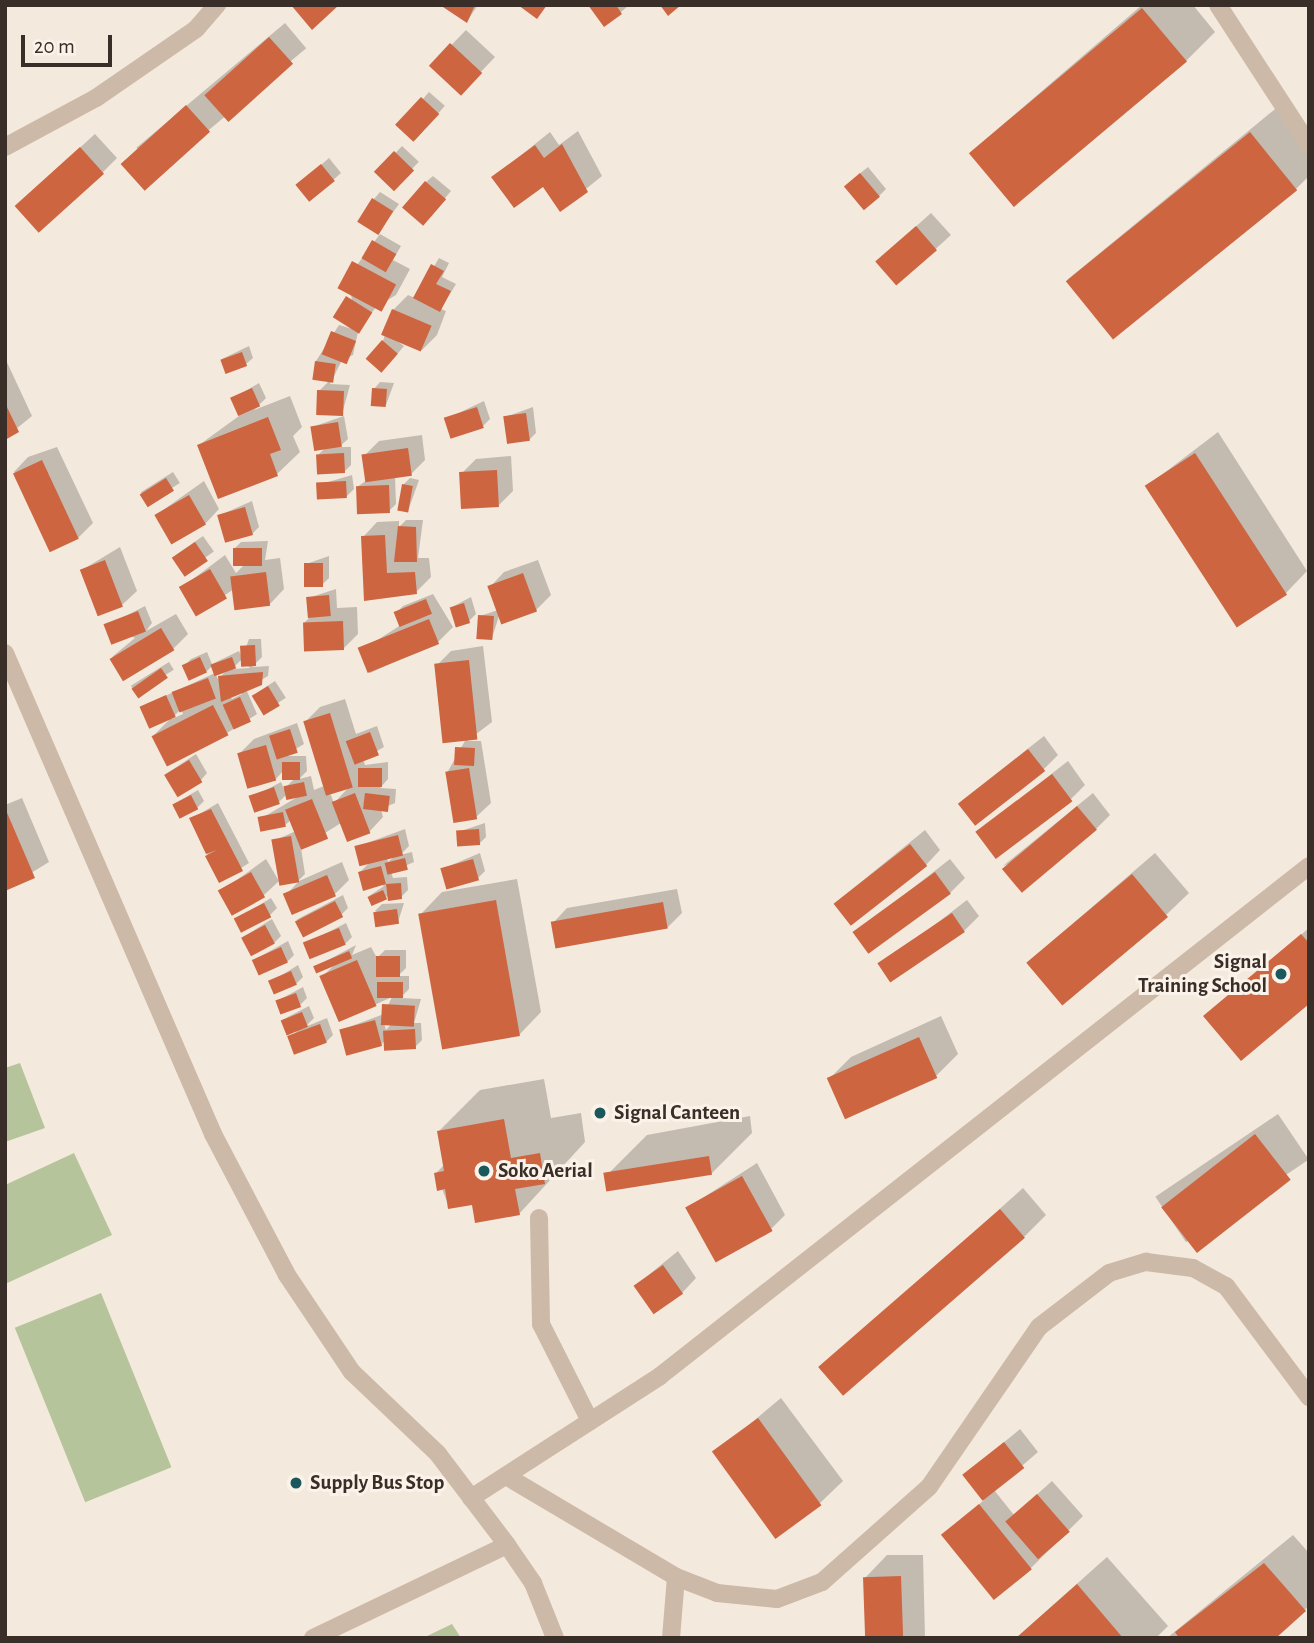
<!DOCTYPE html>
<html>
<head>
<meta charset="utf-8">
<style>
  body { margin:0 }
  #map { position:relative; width:1314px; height:1643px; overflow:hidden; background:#f4e9dd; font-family:"Alegreya Sans",sans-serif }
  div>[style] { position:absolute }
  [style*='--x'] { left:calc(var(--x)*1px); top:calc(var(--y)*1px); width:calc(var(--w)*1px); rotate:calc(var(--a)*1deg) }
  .green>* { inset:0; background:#b6c49b; transform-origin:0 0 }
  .shadow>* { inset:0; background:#0003; transform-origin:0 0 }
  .building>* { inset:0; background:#cd6541; transform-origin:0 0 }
  .minor>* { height:18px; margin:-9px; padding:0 9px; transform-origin:9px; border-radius:9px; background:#cdb9a7 }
  .dots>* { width:19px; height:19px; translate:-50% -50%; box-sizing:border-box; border:4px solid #fbf3e9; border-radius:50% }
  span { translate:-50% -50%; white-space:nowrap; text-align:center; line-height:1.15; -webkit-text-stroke:6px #fbf3e9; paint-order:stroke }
  .poi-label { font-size:21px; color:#392e28; font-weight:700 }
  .right { translate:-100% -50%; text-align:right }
  .left { translate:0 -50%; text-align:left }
  .frame { position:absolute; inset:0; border:7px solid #392e28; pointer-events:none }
  .scale { position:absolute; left:21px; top:35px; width:91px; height:32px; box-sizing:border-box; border:4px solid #392e28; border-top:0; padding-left:9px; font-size:21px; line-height:24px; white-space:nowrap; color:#392e28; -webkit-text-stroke:5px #fbf3e9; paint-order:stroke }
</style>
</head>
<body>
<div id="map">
  <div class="green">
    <i style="clip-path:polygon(20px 1063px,45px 1128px,5px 1142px,5px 1068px)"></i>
    <i style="clip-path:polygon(74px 1153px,112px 1235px,5px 1284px,5px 1185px)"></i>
    <i style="left:101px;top:1293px;width:188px;height:93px;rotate:68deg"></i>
    <i style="clip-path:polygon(452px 1624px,461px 1638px,423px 1638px)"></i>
  </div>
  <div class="shadow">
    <i style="clip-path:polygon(442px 5px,478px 5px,467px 21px)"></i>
    <i style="clip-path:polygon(590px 5px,627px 5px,628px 6px,621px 12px)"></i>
    <i style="clip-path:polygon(1142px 5px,1193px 5px,1215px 32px,1186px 61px,971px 152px)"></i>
    <i style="left:285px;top:23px;width:33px;height:194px;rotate:50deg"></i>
    <i style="clip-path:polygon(466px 30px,495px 57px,475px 78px,431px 66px)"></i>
    <i style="left:429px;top:92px;width:21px;height:45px;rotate:41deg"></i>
    <i style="clip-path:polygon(1280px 105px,1309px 141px,1309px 176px,1295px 190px,1067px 280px)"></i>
    <i style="clip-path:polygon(578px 131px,602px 176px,561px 209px,543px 185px,494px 177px,550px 132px,559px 145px)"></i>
    <i style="clip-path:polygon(95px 134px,117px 158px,102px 173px,32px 191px)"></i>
    <i style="left:402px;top:146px;width:23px;height:36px;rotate:43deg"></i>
    <i style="clip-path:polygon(329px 158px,341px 173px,311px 200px,306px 178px)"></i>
    <i style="clip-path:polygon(868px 167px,886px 189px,879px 196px,853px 179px)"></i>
    <i style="clip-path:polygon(433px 176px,451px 191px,430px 216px,426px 182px)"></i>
    <i style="clip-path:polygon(380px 192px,399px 204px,378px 233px,374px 199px)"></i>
    <i style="clip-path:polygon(931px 213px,951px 235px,898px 283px,893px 247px)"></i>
    <i style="clip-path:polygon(380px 234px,401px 246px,393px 260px,410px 269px,396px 295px,376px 307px,358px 332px,353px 355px,342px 360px,330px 384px,350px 385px,342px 414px,319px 391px,328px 382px,316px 361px,339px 325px,356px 330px,351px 294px,340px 288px)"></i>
    <i style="clip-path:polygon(439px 258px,449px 263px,442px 277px,456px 284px,441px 309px,446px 311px,437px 335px,422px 350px,397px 341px,404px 346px,389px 364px,383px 341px,393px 310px,408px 295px,415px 298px)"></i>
    <i style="clip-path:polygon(249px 346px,253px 358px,246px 364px,222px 359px)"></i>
    <i style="clip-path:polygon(5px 358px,32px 416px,5px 438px)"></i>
    <i style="clip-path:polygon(380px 382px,394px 383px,386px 405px,374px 389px)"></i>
    <i style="clip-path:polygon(259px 383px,266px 398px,254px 410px,290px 396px,302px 427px,293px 436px,300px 452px,277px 474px,219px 497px,199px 445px,239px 416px,232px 399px)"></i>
    <i style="clip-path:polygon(484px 401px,490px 419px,483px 426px,446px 419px)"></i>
    <i style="clip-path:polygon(533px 407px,536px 433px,529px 440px,505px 417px)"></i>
    <i style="clip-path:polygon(344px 416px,348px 439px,339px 447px,351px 447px,351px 465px,344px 472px,318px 455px,325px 448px,312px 427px)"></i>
    <i style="clip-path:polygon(1218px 432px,1307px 571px,1285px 594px,1147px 486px)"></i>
    <i style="clip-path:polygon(422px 435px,425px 460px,411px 474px,395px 476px,396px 504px,389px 511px,357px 487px,367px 480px,364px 456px,379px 441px)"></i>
    <i style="clip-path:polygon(57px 447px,93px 523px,78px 538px,14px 472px,28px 457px)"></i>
    <i style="clip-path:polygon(511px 456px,513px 491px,499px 505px,461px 474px,476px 459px)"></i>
    <i style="left:173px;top:472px;width:13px;height:38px;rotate:58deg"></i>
    <i style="clip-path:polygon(352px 475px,354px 489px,347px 496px,318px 485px)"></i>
    <i style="clip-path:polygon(410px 478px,419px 480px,408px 511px,403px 485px)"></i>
    <i style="clip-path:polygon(204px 481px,219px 509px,205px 524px,156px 515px)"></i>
    <i style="clip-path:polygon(252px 501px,259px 527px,252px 534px,218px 516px)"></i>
    <i style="clip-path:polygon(406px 520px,423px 520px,418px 558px,429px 558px,431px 577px,416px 592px,365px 599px,363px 537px,377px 522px,399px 521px,399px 527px)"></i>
    <i style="left:203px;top:536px;width:19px;height:37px;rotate:55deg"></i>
    <i style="clip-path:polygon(268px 541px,265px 560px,280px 558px,284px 589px,270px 604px,234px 589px,197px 614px,181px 588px,225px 555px,236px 573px,245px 564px,234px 549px,241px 542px)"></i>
    <i style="clip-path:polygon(120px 547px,137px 591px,122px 605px,82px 570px)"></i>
    <i style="clip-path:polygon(329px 556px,329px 578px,322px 585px,306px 564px)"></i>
    <i style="clip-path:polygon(538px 560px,551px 595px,536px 610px,504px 623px,500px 613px,492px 638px,480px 616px,498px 610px,490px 587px,504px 572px)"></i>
    <i style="clip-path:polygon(336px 589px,337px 608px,357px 607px,358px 634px,343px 649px,304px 623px,312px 615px,308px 598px)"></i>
    <i style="clip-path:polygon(433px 594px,453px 627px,438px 642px,370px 673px,360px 651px,401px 625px,396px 613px,403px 606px)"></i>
    <i style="clip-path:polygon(471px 597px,476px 614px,469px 621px,452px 607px)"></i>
    <i style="clip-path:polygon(145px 606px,152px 623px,146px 631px,176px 614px,188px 634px,173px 649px,112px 657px,135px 638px,106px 626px)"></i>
    <i style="clip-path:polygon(evenodd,249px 639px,261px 639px,262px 657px,252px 667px,269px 666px,268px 676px,246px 689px,257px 714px,227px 733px,153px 736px,173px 716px,141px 707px,215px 673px,212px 666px,206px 672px,184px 666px,191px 659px,207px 652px,212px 664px,239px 651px,242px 658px,249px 639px,242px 659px,250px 668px,232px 669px,242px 659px,249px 639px,228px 669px,218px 679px,215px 673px,228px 669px,249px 639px,241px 691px,242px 694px,232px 699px,230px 696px,241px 691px,249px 639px,181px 709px,183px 714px,172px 719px,171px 719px,181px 709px)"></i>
    <i style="clip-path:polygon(483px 646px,492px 722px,467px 741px,481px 741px,491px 803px,476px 817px,447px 773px,466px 739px,436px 666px,451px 651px)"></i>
    <i style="left:169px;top:662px;width:9px;height:45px;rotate:58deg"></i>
    <i style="left:275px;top:681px;width:20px;height:26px;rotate:57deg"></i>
    <i style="clip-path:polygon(evenodd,345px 699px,356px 734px,377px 726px,384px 747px,363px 759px,365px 765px,388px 762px,388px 779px,380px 788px,396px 789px,395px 803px,381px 809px,383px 817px,369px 832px,341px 823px,301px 848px,305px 874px,298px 881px,273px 841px,296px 831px,291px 820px,285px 825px,260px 819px,301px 795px,287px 794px,279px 802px,251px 798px,281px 782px,284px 789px,295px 778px,284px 770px,275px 780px,239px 754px,254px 739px,297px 723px,304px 744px,284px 756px,306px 756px,307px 771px,299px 779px,311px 776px,314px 790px,324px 786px,305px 722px,320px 707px,345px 699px,349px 787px,334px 803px,330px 793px,349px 787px)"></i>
    <i style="clip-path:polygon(1044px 736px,1058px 755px,1043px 770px,959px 803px)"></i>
    <i style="clip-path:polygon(196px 754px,207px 773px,201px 780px,166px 774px)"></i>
    <i style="clip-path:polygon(1068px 761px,1085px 785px,1071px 799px,978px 831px)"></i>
    <i style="clip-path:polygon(198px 790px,204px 801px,197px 808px,174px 804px)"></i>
    <i style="clip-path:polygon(1093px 793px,1110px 815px,1096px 829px,1003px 866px)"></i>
    <i style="clip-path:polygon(22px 798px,49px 862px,5px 889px,5px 805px)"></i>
    <i style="clip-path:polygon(218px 803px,249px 863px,220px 881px,191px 819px)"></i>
    <i style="clip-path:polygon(485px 823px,486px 837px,479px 844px,458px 832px)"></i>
    <i style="clip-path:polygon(evenodd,405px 829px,409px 846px,400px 855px,412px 852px,414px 862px,391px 872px,393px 878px,407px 877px,408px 890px,401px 897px,369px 896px,384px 886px,360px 872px,371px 861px,356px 847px,405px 829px,396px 855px,388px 862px,387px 857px,396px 855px)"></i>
    <i style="clip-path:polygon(925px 830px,940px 850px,926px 865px,835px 903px)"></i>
    <i style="clip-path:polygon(480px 853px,485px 871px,478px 878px,442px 869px)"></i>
    <i style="clip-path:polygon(1155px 853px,1189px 893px,1166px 915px,1028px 962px)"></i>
    <i style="clip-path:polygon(266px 859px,279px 881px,264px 895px,220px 892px)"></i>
    <i style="clip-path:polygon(950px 859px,965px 878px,950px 893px,855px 933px)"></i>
    <i style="clip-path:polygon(342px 862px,349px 880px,335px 894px,285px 896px,299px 881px)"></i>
    <i style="clip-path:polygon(517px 879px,541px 1012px,519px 1035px,420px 915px,442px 892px)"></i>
    <i style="clip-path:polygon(677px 889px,682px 913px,667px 928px,553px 923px,567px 908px)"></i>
    <i style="clip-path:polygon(343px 895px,348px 908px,341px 915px,296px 920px)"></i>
    <i style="clip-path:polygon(271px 898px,277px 908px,270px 915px,236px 919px)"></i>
    <i style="clip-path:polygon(967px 900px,979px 916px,964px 931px,881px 966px)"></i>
    <i style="clip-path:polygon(404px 903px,398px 922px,375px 911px,382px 904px)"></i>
    <i style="clip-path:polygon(272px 919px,281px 936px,274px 943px,243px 937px)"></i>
    <i style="clip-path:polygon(346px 923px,352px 937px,345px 944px,305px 944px)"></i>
    <i style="clip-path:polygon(1309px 928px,1309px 1002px,1212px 1009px)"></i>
    <i style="clip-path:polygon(288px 941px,294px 955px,287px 962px,254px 960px)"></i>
    <i style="clip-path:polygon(evenodd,356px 945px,352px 955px,371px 947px,377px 958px,385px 950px,406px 950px,406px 968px,398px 976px,409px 976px,409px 989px,400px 998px,421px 999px,414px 1023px,421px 1023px,422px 1040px,415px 1047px,385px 1040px,381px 1045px,341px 1030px,384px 1014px,392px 997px,341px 1020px,322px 977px,335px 964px,315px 967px,356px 945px,384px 1023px,392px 1023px,386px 1030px,384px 1023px)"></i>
    <i style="clip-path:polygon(298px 965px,303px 977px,296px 984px,271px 982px)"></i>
    <i style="clip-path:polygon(303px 987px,307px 998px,300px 1005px,277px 1001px)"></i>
    <i style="clip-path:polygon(309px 1006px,314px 1018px,305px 1027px,327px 1018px,333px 1035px,326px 1042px,291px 1037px,300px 1028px,282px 1020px)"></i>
    <i style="clip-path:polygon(941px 1016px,958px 1054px,936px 1076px,829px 1079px,851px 1057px)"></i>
    <i style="clip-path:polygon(544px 1079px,551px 1118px,581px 1113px,585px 1142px,519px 1214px,474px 1202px,449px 1207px,436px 1173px,445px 1164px,439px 1131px,480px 1090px)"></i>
    <i style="left:1278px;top:1114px;width:55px;height:148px;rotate:56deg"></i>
    <i style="clip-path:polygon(750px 1116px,752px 1133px,711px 1174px,606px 1176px,647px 1135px)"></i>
    <i style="clip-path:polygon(757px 1163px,785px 1215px,771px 1229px,687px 1208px)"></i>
    <i style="clip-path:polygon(1023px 1188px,1046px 1215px,1024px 1237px,822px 1368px)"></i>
    <i style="clip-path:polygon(678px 1251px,696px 1278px,682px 1293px,635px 1286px)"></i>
    <i style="clip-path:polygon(781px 1398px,843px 1481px,820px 1503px,715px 1453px)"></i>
    <i style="clip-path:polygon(1020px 1429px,1038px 1452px,994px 1490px,1014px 1515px,1052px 1481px,1083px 1516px,1031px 1568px,944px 1535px,984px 1500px,964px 1475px)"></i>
    <i style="clip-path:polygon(1293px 1535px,1309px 1553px,1309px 1606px,1273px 1638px,1167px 1638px)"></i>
    <i style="clip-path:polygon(887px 1555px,923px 1555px,925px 1638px,866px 1638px,865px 1578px)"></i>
    <i style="clip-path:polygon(1107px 1557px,1168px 1626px,1156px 1638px,1016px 1638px)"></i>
  </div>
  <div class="building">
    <i style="clip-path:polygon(291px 5px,339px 5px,312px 30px)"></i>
    <i style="clip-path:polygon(440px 5px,475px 5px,467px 23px)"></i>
    <i style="clip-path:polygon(518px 5px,547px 5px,537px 19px)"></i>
    <i style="clip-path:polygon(588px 5px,616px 5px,622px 14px,604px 27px)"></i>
    <i style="clip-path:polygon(660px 5px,681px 5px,668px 16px)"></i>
    <i style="left:1142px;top:8px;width:70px;height:226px;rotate:50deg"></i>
    <i style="left:269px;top:37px;width:36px;height:87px;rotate:48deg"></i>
    <i style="left:450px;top:43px;width:44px;height:31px;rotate:43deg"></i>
    <i style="left:421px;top:97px;width:25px;height:38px;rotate:43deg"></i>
    <i style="left:186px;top:105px;width:36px;height:88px;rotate:48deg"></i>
    <i style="left:1250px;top:132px;width:75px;height:237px;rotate:51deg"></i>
    <i style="clip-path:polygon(562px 144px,588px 192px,560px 212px,543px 187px,514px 208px,491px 177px,535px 145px,544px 158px)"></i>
    <i style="left:80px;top:147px;width:36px;height:88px;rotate:48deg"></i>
    <i style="left:394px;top:151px;width:28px;height:29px;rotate:44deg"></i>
    <i style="left:321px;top:164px;width:22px;height:33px;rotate:51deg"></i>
    <i style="left:860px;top:173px;width:31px;height:21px;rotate:50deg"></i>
    <i style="left:425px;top:181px;width:28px;height:35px;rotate:41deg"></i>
    <i style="left:372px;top:198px;width:25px;height:28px;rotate:32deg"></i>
    <i style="left:916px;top:226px;width:32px;height:54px;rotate:49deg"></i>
    <i style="left:372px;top:240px;width:28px;height:21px;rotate:30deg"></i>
    <i style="left:352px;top:261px;width:50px;height:31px;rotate:28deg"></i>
    <i style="clip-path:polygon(431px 264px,444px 271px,436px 284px,451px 291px,440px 312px,413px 298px)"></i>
    <i style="left:346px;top:296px;width:31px;height:25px;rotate:32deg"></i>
    <i style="left:392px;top:309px;width:43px;height:28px;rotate:23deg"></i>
    <i style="left:331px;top:331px;width:27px;height:25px;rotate:22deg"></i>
    <i style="left:382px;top:340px;width:21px;height:25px;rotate:41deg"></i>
    <i style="left:242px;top:352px;width:15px;height:23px;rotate:70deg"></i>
    <i style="left:315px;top:361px;width:21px;height:19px;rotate:8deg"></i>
    <i style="left:252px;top:388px;width:20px;height:24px;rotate:66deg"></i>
    <i style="left:372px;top:388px;width:15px;height:18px;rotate:4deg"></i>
    <i style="left:317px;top:390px;width:27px;height:25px;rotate:2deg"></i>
    <i style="clip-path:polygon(5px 403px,19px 432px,5px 440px)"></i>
    <i style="left:477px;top:407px;width:22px;height:35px;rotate:72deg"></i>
    <i style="left:526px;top:413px;width:28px;height:23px;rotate:82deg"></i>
    <i style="clip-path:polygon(268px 417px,281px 450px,270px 454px,278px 476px,218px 499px,197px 445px)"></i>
    <i style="left:338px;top:422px;width:25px;height:28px;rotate:81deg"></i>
    <i style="left:408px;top:448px;width:28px;height:47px;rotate:82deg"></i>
    <i style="left:344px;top:453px;width:20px;height:28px;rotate:87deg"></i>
    <i style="left:1195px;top:453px;width:169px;height:60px;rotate:57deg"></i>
    <i style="left:42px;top:460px;width:87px;height:32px;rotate:65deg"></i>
    <i style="left:497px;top:470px;width:37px;height:38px;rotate:87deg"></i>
    <i style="left:166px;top:478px;width:15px;height:31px;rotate:58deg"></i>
    <i style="left:346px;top:481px;width:17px;height:30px;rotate:87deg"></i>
    <i style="left:402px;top:484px;width:11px;height:27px;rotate:10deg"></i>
    <i style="left:389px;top:485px;width:28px;height:33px;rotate:88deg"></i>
    <i style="left:189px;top:495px;width:34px;height:40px;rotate:60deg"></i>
    <i style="left:245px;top:507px;width:29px;height:29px;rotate:74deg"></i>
    <i style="clip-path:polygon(398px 526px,416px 527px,417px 562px,394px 562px)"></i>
    <i style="clip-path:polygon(385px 535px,387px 573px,415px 572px,417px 594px,364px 601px,361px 536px)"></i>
    <i style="left:195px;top:542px;width:23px;height:28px;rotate:56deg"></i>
    <i style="left:233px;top:548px;width:29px;height:18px"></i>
    <i style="left:105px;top:560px;width:50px;height:27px;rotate:69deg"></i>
    <i style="left:304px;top:563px;width:19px;height:24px"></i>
    <i style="left:210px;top:569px;width:34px;height:36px;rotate:60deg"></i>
    <i style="left:266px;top:572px;width:34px;height:36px;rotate:83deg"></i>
    <i style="left:523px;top:573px;width:41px;height:38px;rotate:70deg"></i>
    <i style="left:329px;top:595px;width:21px;height:23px;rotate:85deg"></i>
    <i style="left:426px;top:599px;width:16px;height:35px;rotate:68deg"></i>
    <i style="left:464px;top:603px;width:21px;height:15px;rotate:73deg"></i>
    <i style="left:138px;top:611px;width:22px;height:37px;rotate:69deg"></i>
    <i style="left:478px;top:615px;width:16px;height:24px;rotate:4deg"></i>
    <i style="left:429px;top:619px;width:27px;height:77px;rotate:68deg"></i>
    <i style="left:343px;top:621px;width:29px;height:40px;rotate:88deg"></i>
    <i style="left:161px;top:628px;width:26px;height:60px;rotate:59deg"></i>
    <i style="left:255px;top:645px;width:21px;height:15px;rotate:87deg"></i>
    <i style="left:200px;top:657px;width:17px;height:20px;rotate:66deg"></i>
    <i style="left:232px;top:657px;width:12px;height:23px;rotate:70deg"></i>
    <i style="left:469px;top:660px;width:80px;height:35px;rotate:84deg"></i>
    <i style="left:161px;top:668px;width:12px;height:36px;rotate:55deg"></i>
    <i style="clip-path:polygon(263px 672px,262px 685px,221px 702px,218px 676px)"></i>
    <i style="left:208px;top:678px;width:22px;height:39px;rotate:69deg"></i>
    <i style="left:268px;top:686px;width:23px;height:19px;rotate:59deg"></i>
    <i style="left:166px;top:695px;width:24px;height:29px;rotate:66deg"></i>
    <i style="left:240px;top:697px;width:27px;height:19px;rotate:66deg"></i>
    <i style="left:213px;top:705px;width:34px;height:69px;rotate:63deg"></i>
    <i style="left:330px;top:713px;width:78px;height:28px;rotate:73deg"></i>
    <i style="left:290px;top:729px;width:25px;height:22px;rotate:72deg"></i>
    <i style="left:370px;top:732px;width:25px;height:26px;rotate:69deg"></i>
    <i style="left:266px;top:745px;width:37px;height:30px;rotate:74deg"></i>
    <i style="left:455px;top:747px;width:20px;height:18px;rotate:3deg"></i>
    <i style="left:1028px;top:749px;width:28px;height:89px;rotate:52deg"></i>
    <i style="left:189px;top:760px;width:26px;height:29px;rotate:59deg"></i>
    <i style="left:282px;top:762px;width:18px;height:18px"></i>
    <i style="left:382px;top:768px;width:19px;height:24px;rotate:90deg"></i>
    <i style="left:469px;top:768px;width:52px;height:24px;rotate:81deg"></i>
    <i style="left:1052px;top:774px;width:34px;height:96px;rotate:53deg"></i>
    <i style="left:304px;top:782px;width:14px;height:21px;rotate:78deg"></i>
    <i style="left:274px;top:787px;width:18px;height:27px;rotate:71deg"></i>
    <i style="left:355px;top:793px;width:43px;height:25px;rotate:69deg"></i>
    <i style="left:365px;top:793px;width:25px;height:16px;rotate:7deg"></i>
    <i style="left:191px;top:795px;width:16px;height:21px;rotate:63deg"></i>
    <i style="left:312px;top:799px;width:43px;height:29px;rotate:68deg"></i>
    <i style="left:1077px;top:806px;width:31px;height:98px;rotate:50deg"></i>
    <i style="clip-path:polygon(5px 808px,35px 878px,5px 891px)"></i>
    <i style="clip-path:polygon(211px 809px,243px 871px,219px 883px,205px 856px,217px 850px,206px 854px,189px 818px)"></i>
    <i style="left:283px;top:812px;width:15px;height:26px;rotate:79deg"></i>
    <i style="left:479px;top:829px;width:16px;height:23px;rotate:86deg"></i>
    <i style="left:398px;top:835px;width:21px;height:45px;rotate:76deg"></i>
    <i style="left:291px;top:836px;width:47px;height:20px;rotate:80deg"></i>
    <i style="left:910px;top:844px;width:28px;height:97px;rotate:52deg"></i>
    <i style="left:405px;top:858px;width:12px;height:21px;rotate:76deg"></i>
    <i style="left:473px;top:859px;width:22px;height:34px;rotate:74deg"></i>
    <i style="clip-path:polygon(381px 866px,386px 884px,401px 883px,402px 899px,388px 901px,386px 884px,363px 891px,358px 872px)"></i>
    <i style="left:251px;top:872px;width:29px;height:38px;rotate:61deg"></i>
    <i style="left:935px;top:872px;width:27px;height:102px;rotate:54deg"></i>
    <i style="left:1132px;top:874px;width:56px;height:138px;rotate:50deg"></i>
    <i style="left:327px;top:875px;width:23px;height:48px;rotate:67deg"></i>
    <i style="left:383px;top:890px;width:10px;height:17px;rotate:66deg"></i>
    <i style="left:496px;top:900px;width:138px;height:79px;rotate:80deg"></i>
    <i style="left:335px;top:901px;width:18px;height:45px;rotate:63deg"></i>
    <i style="left:663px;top:902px;width:27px;height:114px;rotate:80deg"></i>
    <i style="left:264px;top:903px;width:16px;height:34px;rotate:63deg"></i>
    <i style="left:397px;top:909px;width:15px;height:24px;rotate:82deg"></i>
    <i style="left:952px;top:913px;width:23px;height:90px;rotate:56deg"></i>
    <i style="left:265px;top:925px;width:21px;height:27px;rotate:62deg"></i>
    <i style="left:339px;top:928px;width:18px;height:39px;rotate:68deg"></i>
    <i style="clip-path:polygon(1301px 934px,1309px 943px,1309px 1004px,1241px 1061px,1203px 1016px)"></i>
    <i style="left:281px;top:947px;width:17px;height:32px;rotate:66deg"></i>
    <i style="left:349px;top:951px;width:8px;height:39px;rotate:67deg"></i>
    <i style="left:376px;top:956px;width:24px;height:21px"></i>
    <i style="left:357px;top:960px;width:50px;height:41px;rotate:67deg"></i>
    <i style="left:291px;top:971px;width:15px;height:25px;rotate:67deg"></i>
    <i style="left:377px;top:982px;width:26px;height:16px"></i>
    <i style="left:296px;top:993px;width:15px;height:22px;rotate:70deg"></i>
    <i style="left:382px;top:1004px;width:33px;height:21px;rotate:3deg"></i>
    <i style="left:302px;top:1012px;width:16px;height:23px;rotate:68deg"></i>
    <i style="left:375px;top:1020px;width:27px;height:37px;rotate:75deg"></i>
    <i style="left:320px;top:1024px;width:20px;height:35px;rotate:70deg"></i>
    <i style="left:415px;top:1029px;width:20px;height:32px;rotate:87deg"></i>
    <i style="left:919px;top:1037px;width:45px;height:101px;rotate:66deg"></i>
    <i style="clip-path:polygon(504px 1119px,511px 1158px,540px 1153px,545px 1184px,515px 1189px,520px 1215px,475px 1223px,472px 1205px,448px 1209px,445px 1189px,437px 1191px,434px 1173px,444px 1171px,437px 1131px)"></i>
    <i style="left:1255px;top:1134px;width:58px;height:119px;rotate:52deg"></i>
    <i style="left:709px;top:1156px;width:19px;height:107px;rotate:81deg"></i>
    <i style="left:742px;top:1176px;width:63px;height:65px;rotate:61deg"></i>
    <i style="left:1000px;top:1209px;width:38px;height:241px;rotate:49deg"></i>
    <i style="left:663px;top:1265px;width:35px;height:36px;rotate:55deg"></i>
    <i style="left:758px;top:1418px;width:108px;height:57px;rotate:54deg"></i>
    <i style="left:1004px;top:1442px;width:33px;height:53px;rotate:52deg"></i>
    <i style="left:1037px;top:1494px;width:50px;height:42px;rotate:49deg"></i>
    <i style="left:979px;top:1504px;width:84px;height:49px;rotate:51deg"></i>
    <i style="clip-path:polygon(1264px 1563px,1306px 1611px,1276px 1638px,1179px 1638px,1175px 1632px)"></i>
    <i style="left:901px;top:1576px;width:62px;height:38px;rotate:88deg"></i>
    <i style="clip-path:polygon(1077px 1584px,1123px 1638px,1016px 1638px)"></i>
  </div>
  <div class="minor">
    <i style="--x:1218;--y:5;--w:167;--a:57"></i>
    <i style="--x:5;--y:147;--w:103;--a:-28.3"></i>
    <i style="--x:96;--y:98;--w:121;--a:-34.6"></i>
    <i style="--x:196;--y:29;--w:32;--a:-49"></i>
    <i style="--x:5;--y:653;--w:524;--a:66.61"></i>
    <i style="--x:213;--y:1134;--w:159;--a:62.3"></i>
    <i style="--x:287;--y:1275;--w:117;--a:56.2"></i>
    <i style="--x:352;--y:1372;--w:119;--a:43.6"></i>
    <i style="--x:438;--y:1454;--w:114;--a:52.8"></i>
    <i style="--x:507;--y:1545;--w:46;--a:55.6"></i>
    <i style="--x:533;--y:1583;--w:59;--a:68.2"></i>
    <i style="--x:539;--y:1218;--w:106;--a:88.9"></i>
    <i style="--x:541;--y:1324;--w:109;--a:63.2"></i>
    <i style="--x:506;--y:1476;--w:198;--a:30.7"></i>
    <i style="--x:676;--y:1577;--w:44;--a:21.3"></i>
    <i style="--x:717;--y:1593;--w:60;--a:5.7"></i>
    <i style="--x:777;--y:1599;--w:48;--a:-20.7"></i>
    <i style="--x:822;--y:1582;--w:143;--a:-41.6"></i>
    <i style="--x:929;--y:1487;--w:194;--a:-55.5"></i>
    <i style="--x:1039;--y:1327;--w:88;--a:-37.6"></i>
    <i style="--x:1109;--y:1273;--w:39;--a:-17"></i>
    <i style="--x:1146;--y:1262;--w:47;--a:7.3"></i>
    <i style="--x:1193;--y:1268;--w:38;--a:29"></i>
    <i style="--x:1226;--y:1286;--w:139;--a:53.2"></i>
    <i style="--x:471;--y:1498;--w:225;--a:-32.8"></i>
    <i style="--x:660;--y:1376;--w:825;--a:-38.16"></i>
    <i style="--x:313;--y:1638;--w:215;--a:-25.6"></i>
    <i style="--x:671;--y:1638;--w:61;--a:-85.3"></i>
  </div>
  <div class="dots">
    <i style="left:1281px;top:974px;background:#1b585e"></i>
    <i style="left:600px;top:1113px;background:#1b585e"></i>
    <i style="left:484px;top:1171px;background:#1b585e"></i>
    <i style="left:296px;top:1483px;background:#1b585e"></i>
  </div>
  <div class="poi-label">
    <span class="right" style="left:1267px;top:974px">Signal<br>Training School</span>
    <span class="left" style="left:614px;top:1113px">Signal Canteen</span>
    <span class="left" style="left:498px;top:1171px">Soko Aerial</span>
    <span class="left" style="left:310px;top:1483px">Supply Bus Stop</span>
  </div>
  <div class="frame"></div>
  <div class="scale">20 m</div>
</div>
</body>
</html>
